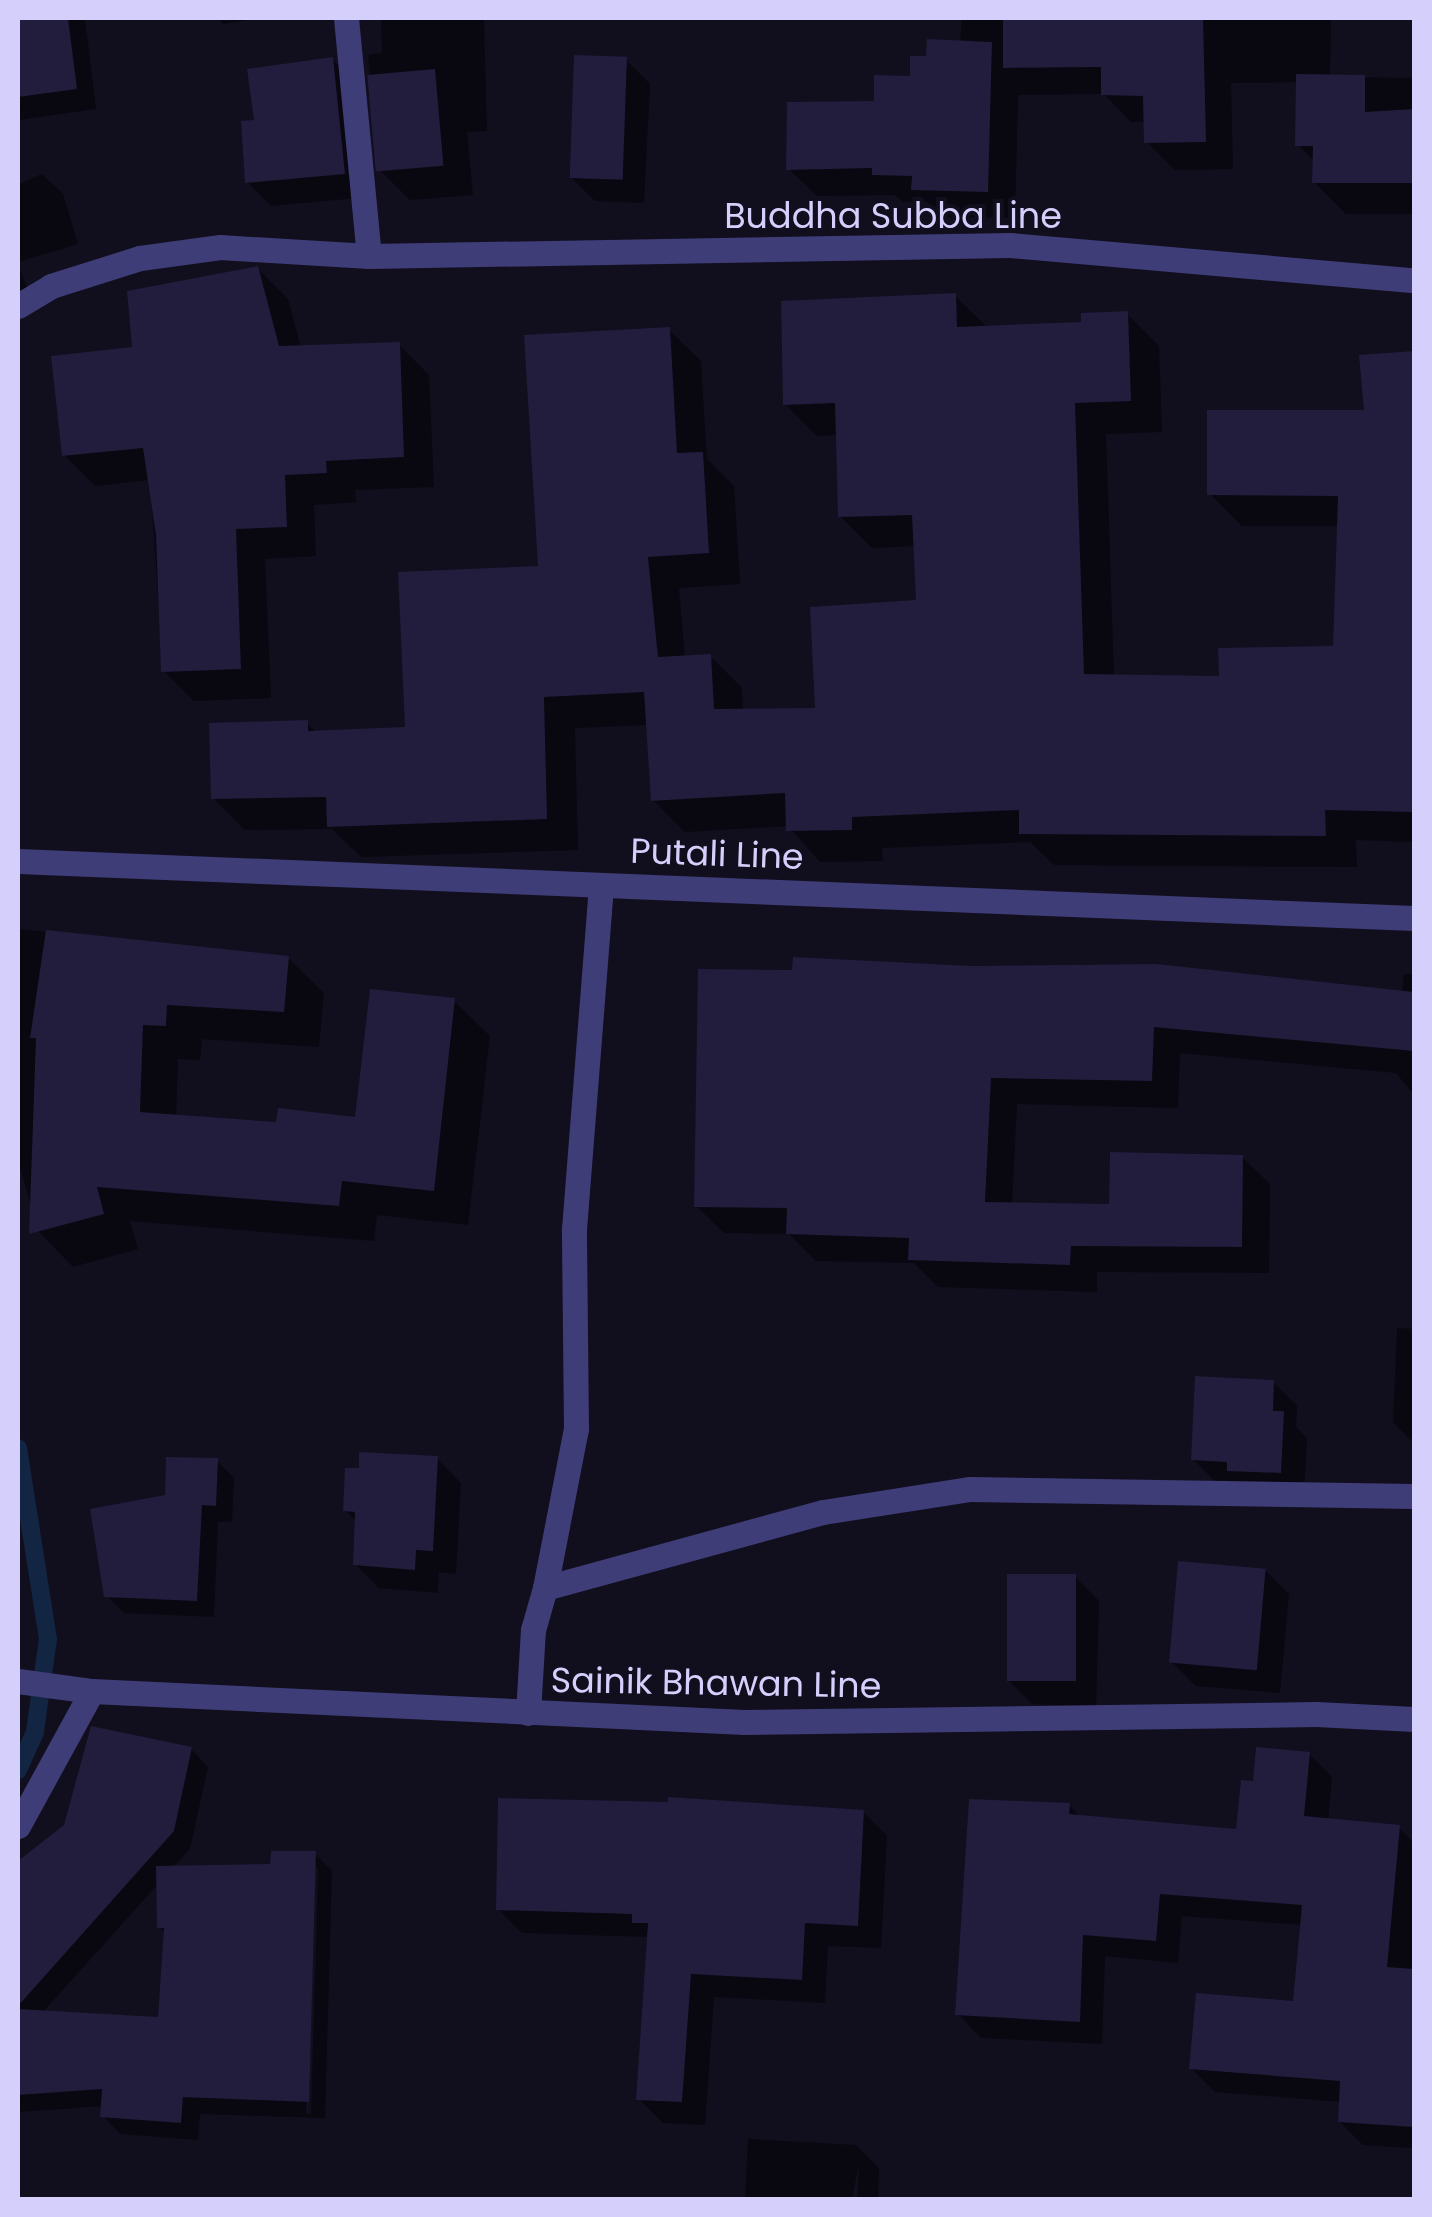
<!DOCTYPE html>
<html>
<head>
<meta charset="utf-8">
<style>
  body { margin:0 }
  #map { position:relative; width:1432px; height:2217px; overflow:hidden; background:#110e1e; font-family:Poppins,sans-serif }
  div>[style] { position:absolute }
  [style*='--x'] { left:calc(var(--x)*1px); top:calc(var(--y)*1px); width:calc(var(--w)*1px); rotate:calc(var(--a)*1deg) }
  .shadow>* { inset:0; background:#0007 }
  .stream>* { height:18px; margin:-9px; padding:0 9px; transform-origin:9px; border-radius:9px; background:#122542 }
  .building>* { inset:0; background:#221c3d; transform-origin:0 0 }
  .minor>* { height:25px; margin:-12.5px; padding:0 12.5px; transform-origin:12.5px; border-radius:12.5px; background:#3f3d78 }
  span { translate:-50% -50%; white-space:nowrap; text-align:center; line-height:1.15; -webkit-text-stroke:8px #110e1e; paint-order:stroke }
  .street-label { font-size:35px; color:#d4cffb }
  .frame { position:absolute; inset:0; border:20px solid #d4cffb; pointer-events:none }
</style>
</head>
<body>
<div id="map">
  <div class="shadow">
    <i style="clip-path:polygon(18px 18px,85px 18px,96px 109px,18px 120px)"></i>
    <i style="clip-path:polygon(217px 18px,262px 18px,223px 24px)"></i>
    <i style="clip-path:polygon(381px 18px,513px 18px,484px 20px,487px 131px,467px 132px,473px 195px,410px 200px,380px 170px,368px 55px,382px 53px)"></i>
    <i style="clip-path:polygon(962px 18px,1331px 18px,1330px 77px,1414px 78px,1414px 214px,1346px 214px,1314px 182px,1315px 162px,1298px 145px,1299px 82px,1231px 83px,1233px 169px,1175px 170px,1147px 142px,1146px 122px,1131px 122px,1104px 94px,1018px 95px,1015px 218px,942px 217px,927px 202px,903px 202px,895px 195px,817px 196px,789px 169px,912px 79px,929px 59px,960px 43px)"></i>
    <i style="clip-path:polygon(333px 60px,357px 84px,368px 197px,271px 206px,247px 182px,256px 123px)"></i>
    <i style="clip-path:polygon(626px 60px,650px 84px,644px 203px,595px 201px,571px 177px)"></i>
    <i style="clip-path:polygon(42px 174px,63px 194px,78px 244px,18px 262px,18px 184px)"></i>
    <i style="clip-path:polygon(18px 264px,28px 290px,18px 294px)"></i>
    <i style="clip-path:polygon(257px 268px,288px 299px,301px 348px,399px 345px,429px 375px,434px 487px,355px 490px,356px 502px,314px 505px,316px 556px,265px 559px,271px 698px,194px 701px,163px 670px,150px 480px,95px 486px,64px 455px,135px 349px)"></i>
    <i style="clip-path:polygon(955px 296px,988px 328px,1084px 324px,1127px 314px,1159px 346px,1162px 432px,1106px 434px,1114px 677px,1221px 678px,1336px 649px,1339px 526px,1242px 526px,1210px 494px,1367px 413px,1362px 358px,1414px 353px,1414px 842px,1356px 840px,1357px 867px,1054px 865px,1030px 842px,882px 848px,883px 861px,820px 862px,788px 826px,685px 832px,653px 800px,648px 725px,575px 728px,578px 850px,361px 857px,332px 829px,245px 830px,213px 798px,307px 723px,317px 733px,407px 730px,540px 568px,669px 330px,701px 361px,707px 459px,734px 486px,740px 584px,679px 588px,685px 658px,710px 656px,742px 688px,743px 711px,818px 711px,919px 603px,916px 546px,872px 548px,840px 516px,838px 435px,817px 436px,785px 404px)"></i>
    <i style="clip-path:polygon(18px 929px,288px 958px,324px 993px,319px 1047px,202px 1039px,200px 1060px,178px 1059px,176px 1118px,279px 1125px,357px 1120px,454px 1001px,490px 1036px,468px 1225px,377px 1215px,374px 1241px,130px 1221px,138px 1249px,73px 1267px,38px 1231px,18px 1161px)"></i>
    <i style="clip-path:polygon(1084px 964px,1402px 993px,1404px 974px,1414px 974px,1414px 1095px,1396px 1073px,1180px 1053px,1178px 1108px,1017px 1104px,1012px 1205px,1111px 1207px,1242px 1157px,1270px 1184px,1269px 1273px,1097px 1272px,1097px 1292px,938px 1287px,914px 1263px,816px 1261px,789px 1234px,724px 1233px,696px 1206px,972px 968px,1084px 969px)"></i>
    <i style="clip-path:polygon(1397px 1328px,1414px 1329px,1414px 1444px,1393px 1422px)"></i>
    <i style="clip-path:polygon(1273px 1382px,1297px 1406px,1296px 1427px,1307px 1438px,1304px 1496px,1217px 1483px,1193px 1459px)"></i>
    <i style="clip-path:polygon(437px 1459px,461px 1483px,456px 1574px,439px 1572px,438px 1593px,379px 1588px,355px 1564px,357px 1522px,345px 1510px)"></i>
    <i style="clip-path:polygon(217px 1461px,234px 1478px,232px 1522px,218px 1522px,214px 1617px,124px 1613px,107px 1596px,167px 1498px)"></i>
    <i style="clip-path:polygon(1265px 1570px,1289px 1594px,1280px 1693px,1196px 1686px,1172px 1662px)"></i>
    <i style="clip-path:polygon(1075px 1577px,1099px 1601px,1096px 1707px,1032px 1704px,1008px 1680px)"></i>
    <i style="clip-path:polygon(evenodd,191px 1749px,208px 1767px,190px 1849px,172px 1868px,273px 1867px,315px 1854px,332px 1871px,325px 2118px,200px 2114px,198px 2140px,120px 2134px,103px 2116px,103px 2106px,18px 2112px,18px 1903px,191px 1749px,313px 1868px,318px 1868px,311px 2114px,306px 2114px,313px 1868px,191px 1749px,159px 1883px,160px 1927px,166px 1934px,161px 2019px,42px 2013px,159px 1883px)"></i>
    <i style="clip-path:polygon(1309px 1754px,1332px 1777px,1328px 1821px,1398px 1827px,1414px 1843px,1414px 2148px,1363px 2145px,1340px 2122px,1342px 2102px,1215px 2092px,1192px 2069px,1296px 2004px,1303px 1925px,1182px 1916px,1178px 1963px,1105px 1956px,1102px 2044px,981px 2038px,958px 2014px,1069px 1805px,1081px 1818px,1239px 1832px,1255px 1784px)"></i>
    <i style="clip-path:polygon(863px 1812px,887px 1836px,881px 1948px,828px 1946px,825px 2003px,714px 1997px,705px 2125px,663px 2123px,639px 2099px,649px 1937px,522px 1933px,498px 1909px)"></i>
    <i style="clip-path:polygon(748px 2139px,856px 2145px,879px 2168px,878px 2200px,857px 2200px,859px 2163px,852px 2200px,745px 2200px)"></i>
  </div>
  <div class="stream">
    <i style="--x:18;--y:1448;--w:193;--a:81.1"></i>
    <i style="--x:48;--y:1639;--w:94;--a:98"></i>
    <i style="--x:35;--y:1732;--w:42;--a:114.1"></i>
  </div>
  <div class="building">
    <i style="clip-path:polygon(18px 18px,68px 18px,77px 89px,18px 97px)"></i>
    <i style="clip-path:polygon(1003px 18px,1203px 18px,1206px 142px,1144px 143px,1143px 96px,1101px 95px,1101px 67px,1003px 68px)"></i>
    <i style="clip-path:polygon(927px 39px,992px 42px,988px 192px,911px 190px,912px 176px,872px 175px,872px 168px,786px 170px,787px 102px,874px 101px,874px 75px,910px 76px,910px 56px,926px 56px)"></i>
    <i style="left:574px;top:55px;width:53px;height:123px;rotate:2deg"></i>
    <i style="clip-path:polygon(333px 57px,345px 174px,245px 183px,241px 121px,254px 120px,247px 69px)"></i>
    <i style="left:435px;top:69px;width:97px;height:68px;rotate:85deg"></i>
    <i style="clip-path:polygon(1296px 74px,1365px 75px,1365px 112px,1414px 109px,1414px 183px,1312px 183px,1313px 146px,1295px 146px)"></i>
    <i style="clip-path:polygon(258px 266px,279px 346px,400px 342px,404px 457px,326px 461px,327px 473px,285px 475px,287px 527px,236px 529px,241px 669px,161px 672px,156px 535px,143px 448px,62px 456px,51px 356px,132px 347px,127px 291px)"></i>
    <i style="clip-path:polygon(956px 293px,957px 327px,1081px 322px,1081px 313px,1128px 311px,1131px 401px,1075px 403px,1084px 674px,1219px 676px,1218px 648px,1333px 646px,1338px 496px,1207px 495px,1207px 410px,1364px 410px,1359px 355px,1414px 351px,1414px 812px,1325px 810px,1326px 836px,1019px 834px,1019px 810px,852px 817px,852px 830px,786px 831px,785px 793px,651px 801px,644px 692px,544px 697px,547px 819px,327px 827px,326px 797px,211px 799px,209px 723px,308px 720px,308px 731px,405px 727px,398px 572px,538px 566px,524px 335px,670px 327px,677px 453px,703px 452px,709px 553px,648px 557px,658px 657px,711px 654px,714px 709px,815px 708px,810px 607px,916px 600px,912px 515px,838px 517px,835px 403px,783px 405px,781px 301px)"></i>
    <i style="clip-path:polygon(46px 930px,289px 956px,284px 1012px,167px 1005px,166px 1026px,143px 1025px,140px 1112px,276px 1122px,278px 1108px,355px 1117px,370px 989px,455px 998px,434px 1191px,342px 1181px,339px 1206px,97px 1187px,104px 1214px,29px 1234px,36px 1038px,30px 1038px)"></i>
    <i style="clip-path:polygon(793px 957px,972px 966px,1156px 964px,1414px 992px,1414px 1051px,1154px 1027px,1152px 1081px,991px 1078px,985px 1202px,1109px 1204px,1110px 1152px,1243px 1155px,1242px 1247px,1071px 1246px,1070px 1265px,908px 1260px,909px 1238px,786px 1234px,787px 1208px,694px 1207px,698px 969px,792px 970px)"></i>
    <i style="clip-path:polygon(1195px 1376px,1274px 1380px,1273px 1411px,1284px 1411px,1281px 1473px,1227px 1471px,1227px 1462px,1191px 1460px)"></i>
    <i style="clip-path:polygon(359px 1452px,438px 1456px,433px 1551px,416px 1550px,415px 1570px,353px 1565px,355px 1512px,343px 1511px,345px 1468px,359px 1468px)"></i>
    <i style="clip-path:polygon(166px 1457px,218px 1458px,216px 1506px,202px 1505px,197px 1601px,104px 1597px,90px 1509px,165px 1495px)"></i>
    <i style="left:1178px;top:1561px;width:88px;height:102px;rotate:5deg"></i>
    <i style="left:1007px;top:1574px;width:69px;height:107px"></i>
    <i style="clip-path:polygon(91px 1726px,192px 1747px,174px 1831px,18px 2006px,18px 1861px,64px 1825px)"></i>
    <i style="clip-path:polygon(1256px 1747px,1310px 1752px,1304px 1816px,1400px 1825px,1387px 1967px,1414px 1969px,1414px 2127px,1338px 2122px,1340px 2081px,1189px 2069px,1196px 1993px,1293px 2001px,1302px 1905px,1160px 1894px,1156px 1941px,1083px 1935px,1080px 2022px,955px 2015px,969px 1799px,1070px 1803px,1069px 1814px,1236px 1829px,1241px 1780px,1253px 1781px)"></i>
    <i style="clip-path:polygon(668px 1797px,864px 1810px,858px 1926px,805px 1923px,802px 1980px,691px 1974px,682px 2102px,636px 2100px,648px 1923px,632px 1923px,632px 1914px,496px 1910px,498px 1798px,668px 1802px)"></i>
    <i style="clip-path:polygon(271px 1851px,316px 1851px,309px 2102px,183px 2097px,181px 2123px,100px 2117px,102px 2089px,18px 2095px,18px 2009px,158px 2017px,164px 1928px,157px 1928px,156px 1866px,270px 1864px)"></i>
  </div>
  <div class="minor">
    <i style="--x:346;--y:18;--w:239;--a:84.5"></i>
    <i style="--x:18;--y:306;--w:39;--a:-31"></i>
    <i style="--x:51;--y:286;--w:93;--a:-17.5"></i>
    <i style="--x:140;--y:258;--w:81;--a:-7.8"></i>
    <i style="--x:220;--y:247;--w:149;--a:3.5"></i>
    <i style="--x:369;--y:256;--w:641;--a:-0.98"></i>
    <i style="--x:1010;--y:245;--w:406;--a:5"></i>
    <i style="--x:18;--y:861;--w:1397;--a:2.34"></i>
    <i style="--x:545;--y:1588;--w:162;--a:-79"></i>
    <i style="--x:576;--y:1429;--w:200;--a:-90.6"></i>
    <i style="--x:574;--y:1229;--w:344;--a:-85.5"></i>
    <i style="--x:18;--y:1681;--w:75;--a:7.7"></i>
    <i style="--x:92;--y:1691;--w:653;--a:2.72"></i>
    <i style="--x:744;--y:1722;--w:572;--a:-0.8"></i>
    <i style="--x:1316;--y:1714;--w:98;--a:2.9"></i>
    <i style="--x:528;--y:1713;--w:83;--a:-86.6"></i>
    <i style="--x:533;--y:1630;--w:44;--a:-74.1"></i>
    <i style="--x:545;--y:1588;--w:288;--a:-15.3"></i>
    <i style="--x:823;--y:1512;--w:149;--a:-8.9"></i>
    <i style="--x:970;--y:1489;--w:444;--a:0.9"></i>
    <i style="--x:18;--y:1826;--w:154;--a:-61.3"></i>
  </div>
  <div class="street-label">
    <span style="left:893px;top:216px">Buddha Subba Line</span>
    <span style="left:717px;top:854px;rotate:2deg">Putali Line</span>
    <span style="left:716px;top:1683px;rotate:1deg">Sainik Bhawan Line</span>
  </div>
  <div class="frame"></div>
</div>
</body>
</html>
